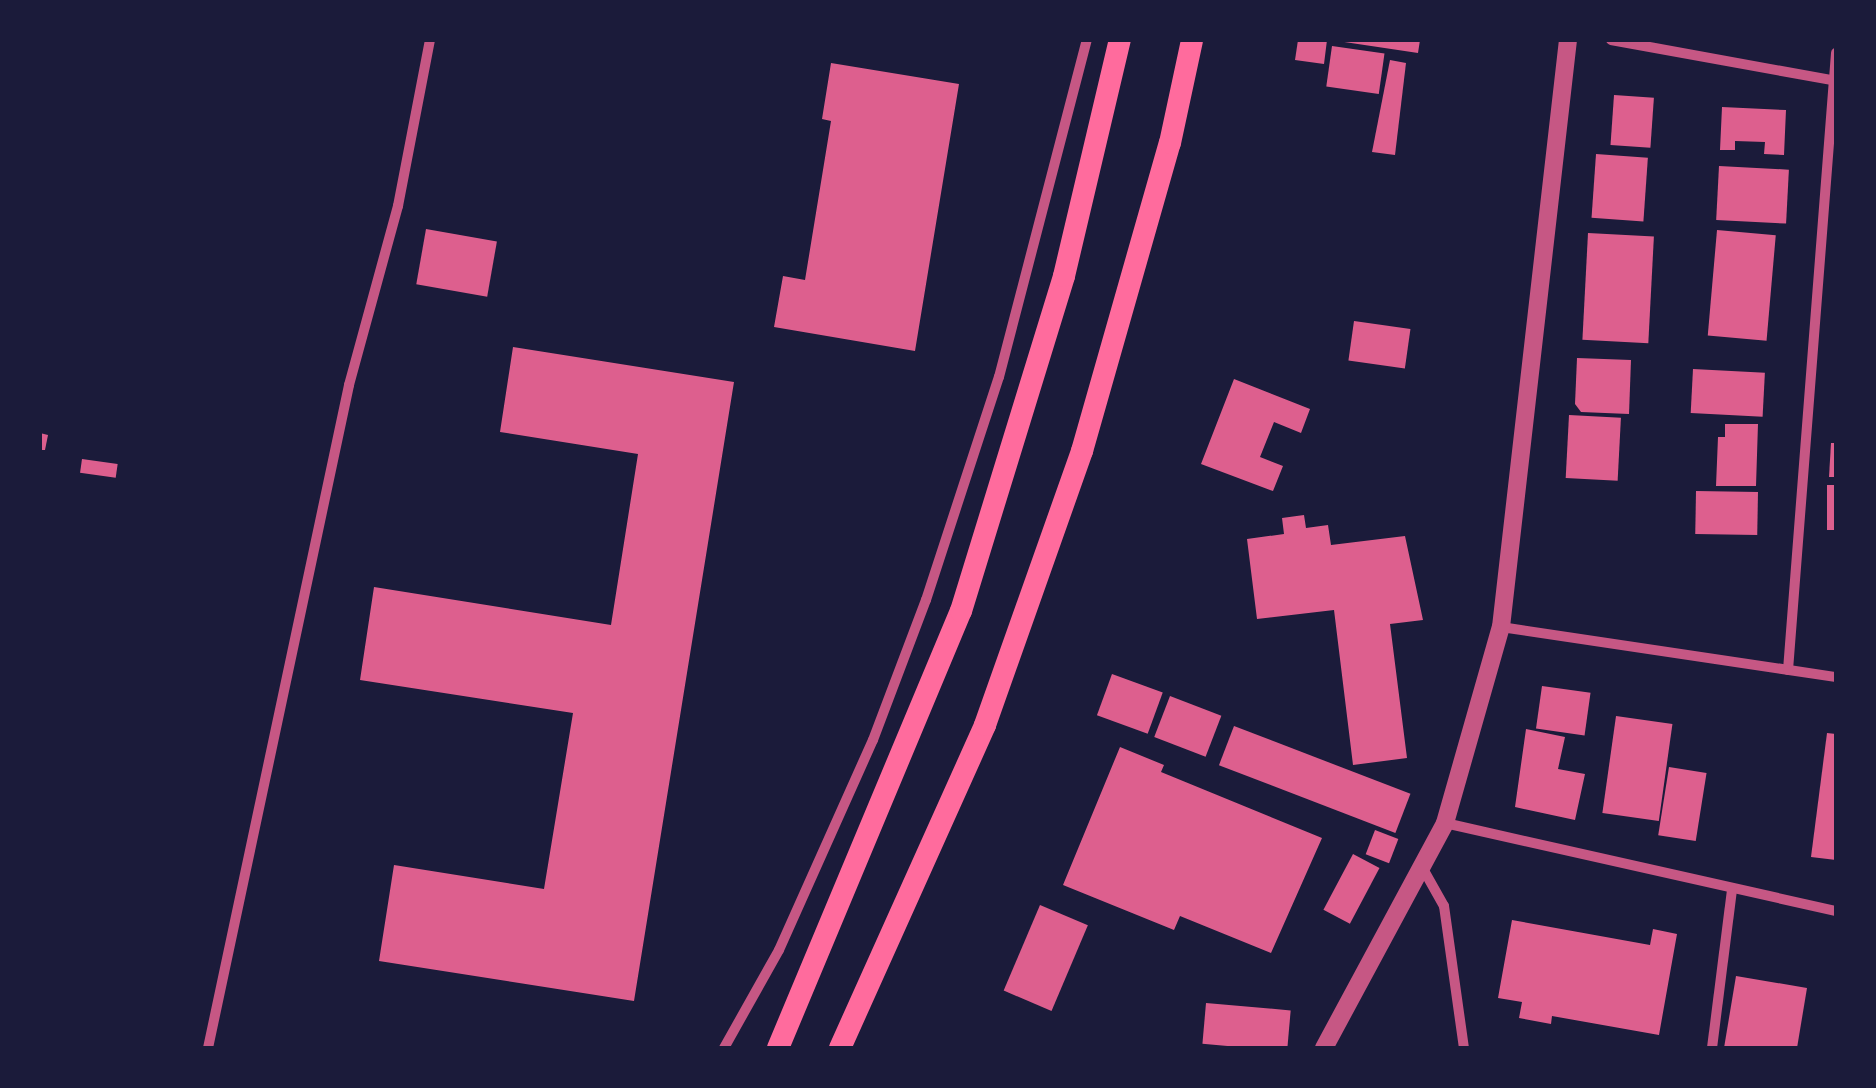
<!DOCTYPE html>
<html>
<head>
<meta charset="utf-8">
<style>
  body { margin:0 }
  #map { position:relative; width:1876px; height:1088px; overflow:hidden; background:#1b1b3a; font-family:"Times New Roman",serif }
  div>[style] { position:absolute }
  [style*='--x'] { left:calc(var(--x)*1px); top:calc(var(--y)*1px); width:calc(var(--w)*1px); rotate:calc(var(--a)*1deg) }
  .building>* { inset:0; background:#dd5f8e; transform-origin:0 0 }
  .minor>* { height:10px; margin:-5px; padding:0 5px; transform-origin:5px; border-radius:5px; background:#c65784 }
  .tertiary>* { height:18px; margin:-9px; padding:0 9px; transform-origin:9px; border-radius:9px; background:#c65784 }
  .trunk>* { height:22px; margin:-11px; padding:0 11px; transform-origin:11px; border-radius:11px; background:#ff6b9d }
  span { translate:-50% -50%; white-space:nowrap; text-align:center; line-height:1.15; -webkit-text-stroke:9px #1b1b3a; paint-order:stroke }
  .frame { position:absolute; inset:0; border:42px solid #1b1b3a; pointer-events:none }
</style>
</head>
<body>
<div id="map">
  <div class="building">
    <i style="clip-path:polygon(1298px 40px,1327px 40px,1324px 64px,1295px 60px)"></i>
    <i style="clip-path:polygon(1331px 40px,1420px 40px,1418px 53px)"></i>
    <i style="left:1332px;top:46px;width:53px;height:41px;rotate:8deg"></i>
    <i style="clip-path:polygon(1390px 60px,1406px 63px,1395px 155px,1372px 152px)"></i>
    <i style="clip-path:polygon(831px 63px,959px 84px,915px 351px,774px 327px,783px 276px,805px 280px,831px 121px,822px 119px)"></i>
    <i style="left:1614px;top:95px;width:40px;height:50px;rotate:4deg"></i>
    <i style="clip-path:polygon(1722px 107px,1786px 110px,1784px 155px,1764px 154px,1765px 142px,1735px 141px,1735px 150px,1720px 150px)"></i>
    <i style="left:1596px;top:154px;width:52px;height:64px;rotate:4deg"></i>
    <i style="left:1719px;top:166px;width:70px;height:54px;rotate:3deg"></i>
    <i style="left:426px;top:229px;width:72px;height:56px;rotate:10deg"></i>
    <i style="left:1717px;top:230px;width:59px;height:106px;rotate:5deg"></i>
    <i style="left:1588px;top:233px;width:66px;height:107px;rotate:3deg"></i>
    <i style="left:1354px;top:321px;width:57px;height:40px;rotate:8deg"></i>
    <i style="clip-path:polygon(513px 347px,734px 382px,634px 1001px,379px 961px,394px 865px,544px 889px,573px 713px,360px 680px,374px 587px,611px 625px,638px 454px,500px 432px)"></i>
    <i style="clip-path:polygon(1577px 358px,1631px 360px,1629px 414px,1581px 412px,1575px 404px)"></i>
    <i style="left:1693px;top:369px;width:72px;height:44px;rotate:3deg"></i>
    <i style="clip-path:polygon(1234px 379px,1310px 409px,1301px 433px,1274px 422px,1260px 457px,1283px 466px,1273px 491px,1201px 464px)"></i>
    <i style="left:1569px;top:415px;width:52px;height:63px;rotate:3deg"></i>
    <i style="clip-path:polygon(1725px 424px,1758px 424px,1756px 486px,1716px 486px,1718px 437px,1725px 437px)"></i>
    <i style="clip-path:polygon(40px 433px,48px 435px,45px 450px,40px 450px)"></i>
    <i style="clip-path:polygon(1831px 443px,1836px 443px,1836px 477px,1829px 477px)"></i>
    <i style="left:82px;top:459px;width:36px;height:14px;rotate:8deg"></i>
    <i style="left:1827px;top:485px;width:9px;height:45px"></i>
    <i style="left:1696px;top:491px;width:62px;height:43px;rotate:1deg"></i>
    <i style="clip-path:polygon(1304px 515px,1306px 528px,1328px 525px,1331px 545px,1405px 536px,1423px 620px,1390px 624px,1407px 758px,1353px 765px,1334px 610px,1257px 619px,1247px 539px,1284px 534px,1282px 518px)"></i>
    <i style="left:1112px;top:674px;width:54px;height:44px;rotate:20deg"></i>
    <i style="left:1542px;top:686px;width:49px;height:43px;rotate:8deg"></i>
    <i style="left:1170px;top:696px;width:55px;height:44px;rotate:21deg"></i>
    <i style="left:1616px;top:716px;width:57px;height:98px;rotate:8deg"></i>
    <i style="left:1234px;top:726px;width:189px;height:42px;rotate:21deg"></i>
    <i style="clip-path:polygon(1526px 729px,1565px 737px,1558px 769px,1585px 774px,1575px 820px,1515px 807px)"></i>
    <i style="clip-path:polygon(1827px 733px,1836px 734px,1836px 860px,1811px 857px)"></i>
    <i style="clip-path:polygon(1120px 747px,1164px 765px,1161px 772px,1322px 838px,1271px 953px,1180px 916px,1174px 930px,1063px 885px)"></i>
    <i style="left:1669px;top:767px;width:38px;height:69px;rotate:9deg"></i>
    <i style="left:1375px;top:830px;width:25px;height:26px;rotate:21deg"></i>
    <i style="left:1353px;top:854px;width:30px;height:63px;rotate:28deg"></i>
    <i style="left:1040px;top:905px;width:52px;height:93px;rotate:23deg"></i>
    <i style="clip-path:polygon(1512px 920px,1650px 945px,1653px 929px,1677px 934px,1659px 1035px,1552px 1016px,1551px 1024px,1519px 1018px,1522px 1002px,1498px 998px)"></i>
    <i style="clip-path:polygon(1736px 976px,1807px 988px,1797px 1048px,1724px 1048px)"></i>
    <i style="left:1206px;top:1003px;width:85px;height:41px;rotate:5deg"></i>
  </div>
  <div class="minor">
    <i style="--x:1611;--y:40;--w:229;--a:10.3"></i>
    <i style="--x:1501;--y:627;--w:339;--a:8.5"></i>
    <i style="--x:1788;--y:670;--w:619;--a:-85.55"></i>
    <i style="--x:1445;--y:823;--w:401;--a:12.7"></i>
    <i style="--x:1422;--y:867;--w:45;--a:60.6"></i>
    <i style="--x:1444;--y:906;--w:143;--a:82"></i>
    <i style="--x:208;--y:1048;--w:678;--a:-77.99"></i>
    <i style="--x:349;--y:385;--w:186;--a:-74.7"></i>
    <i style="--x:398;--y:206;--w:169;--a:-79.1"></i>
    <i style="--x:724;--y:1048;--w:112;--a:-60.7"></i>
    <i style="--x:779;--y:950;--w:230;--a:-65.9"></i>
    <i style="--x:873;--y:740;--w:150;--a:-69.3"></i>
    <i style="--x:926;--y:600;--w:235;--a:-71.9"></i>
    <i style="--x:999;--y:377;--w:348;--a:-75.4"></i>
    <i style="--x:1712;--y:1048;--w:160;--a:-82.8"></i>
  </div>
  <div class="tertiary">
    <i style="--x:1324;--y:1048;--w:255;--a:-61.7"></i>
    <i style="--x:1445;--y:823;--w:204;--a:-74.1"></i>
    <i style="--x:1501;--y:627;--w:591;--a:-83.49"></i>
  </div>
  <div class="trunk">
    <i style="--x:778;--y:1048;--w:474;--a:-67.3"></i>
    <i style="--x:961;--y:611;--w:350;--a:-72.9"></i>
    <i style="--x:1064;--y:276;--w:243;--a:-76.7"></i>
    <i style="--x:840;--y:1048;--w:354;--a:-65.8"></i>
    <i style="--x:985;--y:725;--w:291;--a:-70.5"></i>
    <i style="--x:1082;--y:451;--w:320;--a:-74.1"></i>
    <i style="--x:1170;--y:143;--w:105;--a:-77.9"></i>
  </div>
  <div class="frame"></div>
</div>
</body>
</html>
